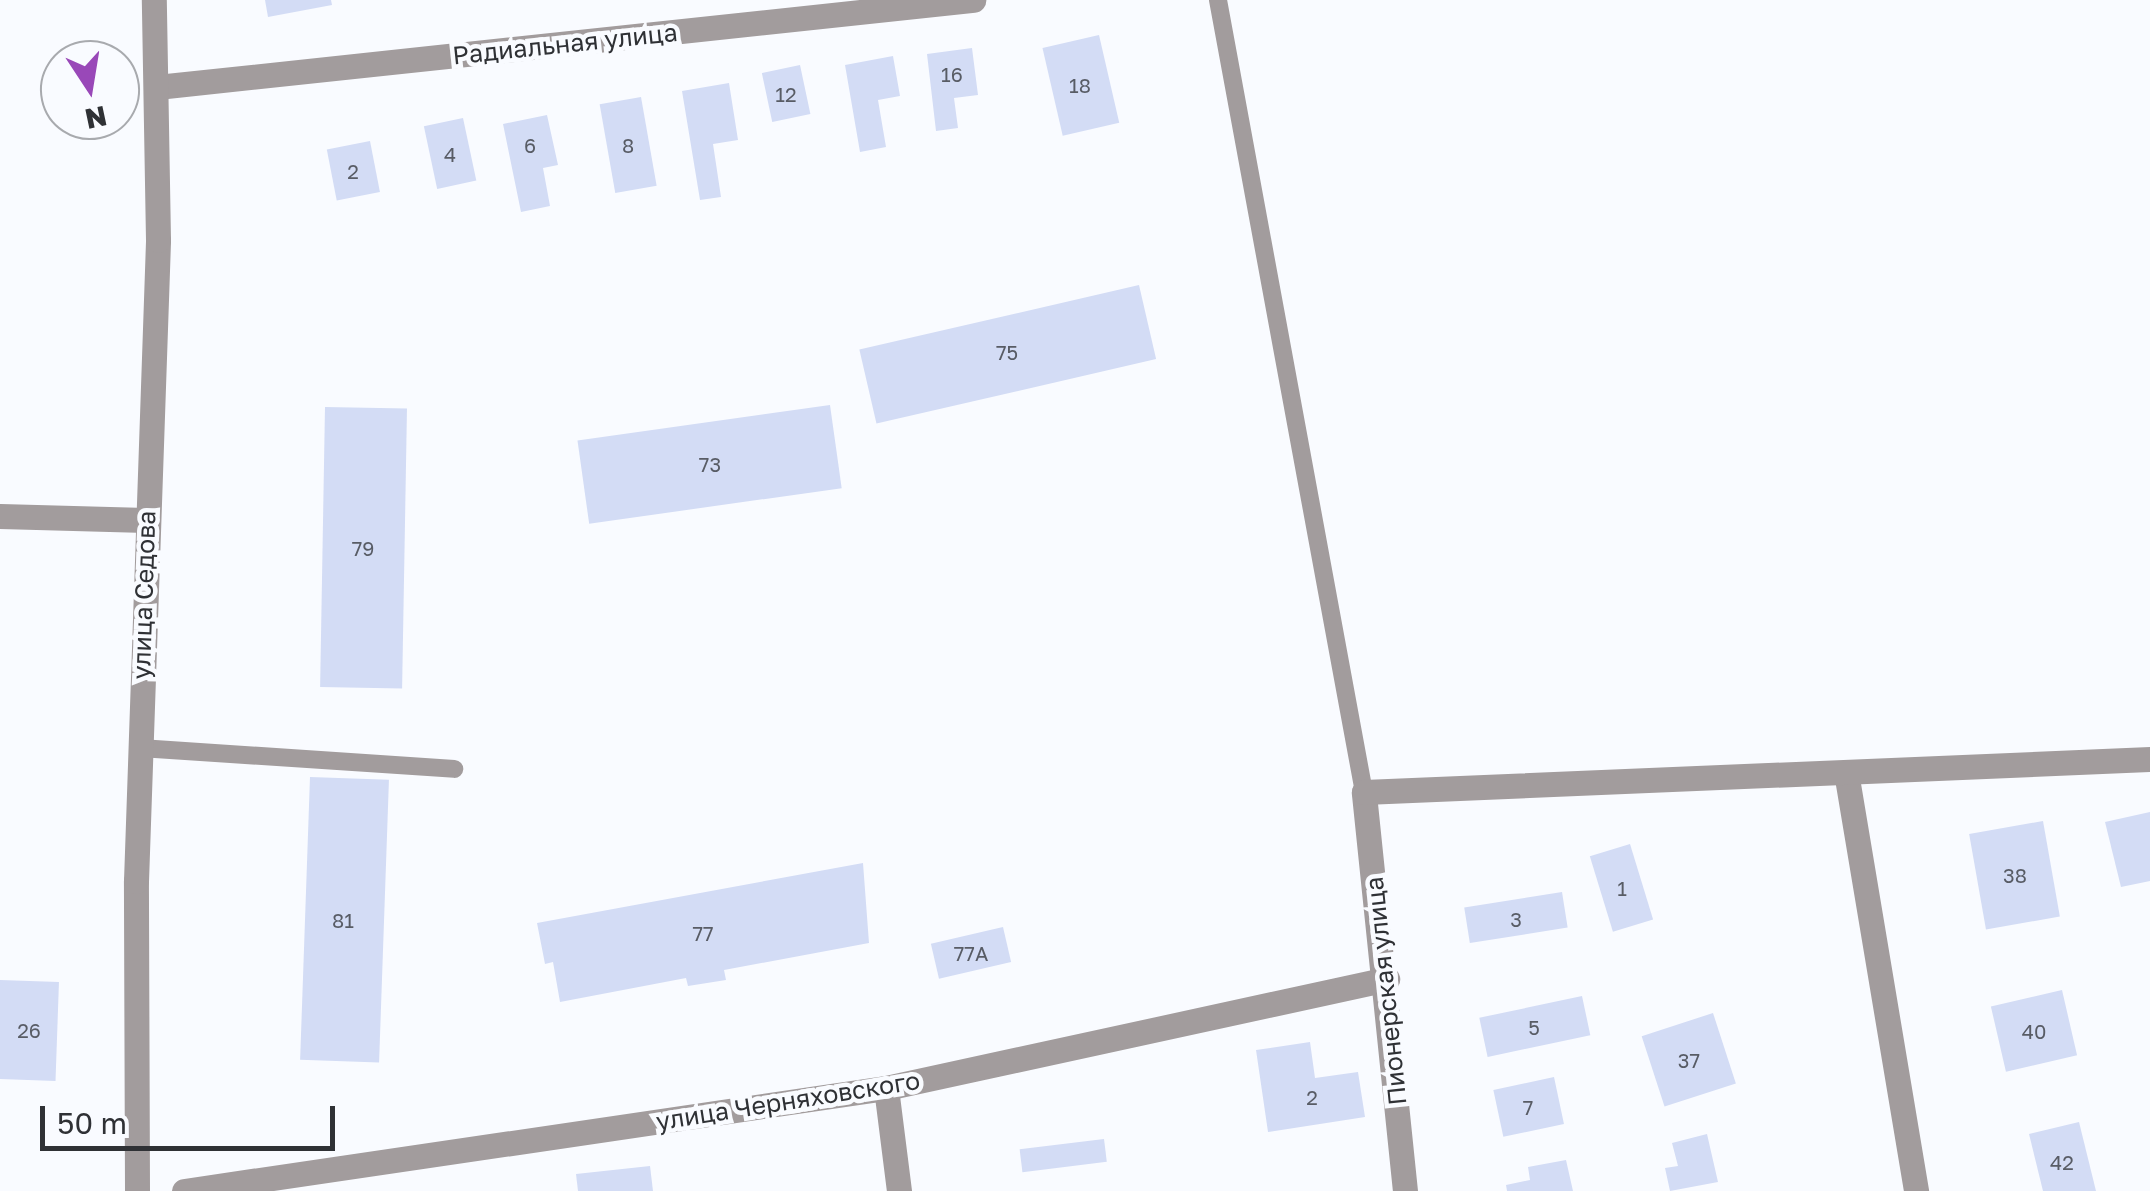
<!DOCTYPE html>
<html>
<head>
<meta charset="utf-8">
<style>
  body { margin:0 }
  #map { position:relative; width:2150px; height:1191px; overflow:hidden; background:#f9fbff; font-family:"Golos Text",sans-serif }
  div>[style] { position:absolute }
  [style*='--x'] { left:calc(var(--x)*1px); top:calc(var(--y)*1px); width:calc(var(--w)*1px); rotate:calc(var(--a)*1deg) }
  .building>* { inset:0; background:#d3dcf5; transform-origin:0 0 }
  .service>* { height:18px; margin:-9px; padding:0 9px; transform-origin:9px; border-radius:9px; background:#a29c9d }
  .minor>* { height:25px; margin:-12.5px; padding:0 12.5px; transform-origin:12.5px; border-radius:12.5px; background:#a29c9d }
  .tertiary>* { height:25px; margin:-12.5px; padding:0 12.5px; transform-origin:12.5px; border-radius:12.5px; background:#a29c9d }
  span { translate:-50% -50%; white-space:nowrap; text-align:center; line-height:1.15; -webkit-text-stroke:9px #f9fbff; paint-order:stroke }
  .number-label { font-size:20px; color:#585c65 }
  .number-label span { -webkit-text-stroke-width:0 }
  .street-label { font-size:25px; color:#2f3135 }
  .north { position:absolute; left:40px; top:40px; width:100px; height:100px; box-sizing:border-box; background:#f9fbff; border:2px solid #a8aaae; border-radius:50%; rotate:168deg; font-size:28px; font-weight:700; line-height:40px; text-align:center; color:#2f3135 }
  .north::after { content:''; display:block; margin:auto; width:35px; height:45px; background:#9948b8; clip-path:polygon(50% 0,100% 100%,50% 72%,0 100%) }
  .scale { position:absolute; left:40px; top:1106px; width:295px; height:45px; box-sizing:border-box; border:5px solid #2f3135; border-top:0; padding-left:12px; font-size:30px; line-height:35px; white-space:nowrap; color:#2f3135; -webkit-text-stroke:8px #f9fbff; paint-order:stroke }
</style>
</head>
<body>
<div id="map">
  <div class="building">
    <i style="clip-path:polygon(265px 0,331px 0,332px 5px,268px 17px)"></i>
    <i style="left:1099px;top:35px;width:90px;height:58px;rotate:77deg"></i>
    <i style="clip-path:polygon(972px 48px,978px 95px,954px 98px,958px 128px,936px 131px,927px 54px)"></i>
    <i style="clip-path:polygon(893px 56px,900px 96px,878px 100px,886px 147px,860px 152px,845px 65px)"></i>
    <i style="left:800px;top:65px;width:50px;height:39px;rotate:78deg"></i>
    <i style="clip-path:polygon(729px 83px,738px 140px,713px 144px,721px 197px,700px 200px,682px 91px)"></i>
    <i style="left:641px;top:97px;width:90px;height:42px;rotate:80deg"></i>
    <i style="clip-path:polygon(547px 115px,558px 165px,543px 168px,550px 206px,521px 212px,503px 124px)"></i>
    <i style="left:463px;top:118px;width:64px;height:40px;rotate:78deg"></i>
    <i style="left:370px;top:141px;width:52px;height:44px;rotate:79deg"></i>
    <i style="left:1139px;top:285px;width:76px;height:287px;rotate:77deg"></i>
    <i style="left:830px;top:405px;width:84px;height:255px;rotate:82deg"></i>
    <i style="left:325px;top:407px;width:82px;height:280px;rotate:1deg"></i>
    <i style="left:310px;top:777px;width:79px;height:283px;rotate:2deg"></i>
    <i style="clip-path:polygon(2150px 812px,2150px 881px,2121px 887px,2105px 822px)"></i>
    <i style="left:2043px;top:821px;width:97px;height:75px;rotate:80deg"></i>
    <i style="left:1630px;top:844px;width:79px;height:42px;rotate:73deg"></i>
    <i style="clip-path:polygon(863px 863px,869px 943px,724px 970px,726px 980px,688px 986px,686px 978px,560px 1002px,553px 962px,545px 964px,537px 923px)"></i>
    <i style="left:1562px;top:892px;width:36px;height:99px;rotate:81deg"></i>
    <i style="left:1003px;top:927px;width:36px;height:74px;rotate:77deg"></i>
    <i style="left:0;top:980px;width:59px;height:99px;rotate:2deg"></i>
    <i style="left:2062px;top:990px;width:67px;height:73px;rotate:77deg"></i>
    <i style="left:1582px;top:996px;width:40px;height:105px;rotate:78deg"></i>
    <i style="left:1713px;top:1013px;width:74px;height:75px;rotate:72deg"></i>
    <i style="clip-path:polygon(1310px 1042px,1315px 1078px,1358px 1072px,1365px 1117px,1268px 1132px,1256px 1050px)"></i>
    <i style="left:1554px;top:1077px;width:48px;height:62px;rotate:78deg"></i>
    <i style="clip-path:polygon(2079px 1122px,2096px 1191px,2043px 1191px,2029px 1134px)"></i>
    <i style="clip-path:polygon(1707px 1134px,1718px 1182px,1670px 1191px,1665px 1168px,1678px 1166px,1672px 1143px)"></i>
    <i style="left:1104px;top:1139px;width:23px;height:85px;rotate:83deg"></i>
    <i style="clip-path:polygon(1566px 1160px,1573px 1191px,1507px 1191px,1506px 1185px,1530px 1180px,1528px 1167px)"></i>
    <i style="clip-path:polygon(650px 1166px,653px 1191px,578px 1191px,576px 1174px)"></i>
  </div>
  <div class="service">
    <i style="--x:1218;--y:0;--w:805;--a:79.56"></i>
    <i style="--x:140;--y:748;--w:315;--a:3.8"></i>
  </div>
  <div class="minor">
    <i style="--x:157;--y:87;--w:821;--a:-6.09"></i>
    <i style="--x:0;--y:516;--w:146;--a:1.6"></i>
    <i style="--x:1846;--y:772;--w:425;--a:80.5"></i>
    <i style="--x:886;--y:1088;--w:104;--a:82.8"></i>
    <i style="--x:184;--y:1191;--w:710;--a:-8.35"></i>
    <i style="--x:886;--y:1088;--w:513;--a:-12.27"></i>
    <i style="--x:1405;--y:1191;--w:401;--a:-95.9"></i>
    <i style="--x:1364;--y:792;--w:787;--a:-2.4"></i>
  </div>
  <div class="tertiary">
    <i style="--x:137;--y:1191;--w:310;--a:-90.2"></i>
    <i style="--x:136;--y:881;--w:641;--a:-88.03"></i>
    <i style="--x:158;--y:240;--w:240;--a:-91"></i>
  </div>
  <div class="number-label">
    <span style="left:952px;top:74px">16</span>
    <span style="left:1080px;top:85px">18</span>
    <span style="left:786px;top:94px">12</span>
    <span style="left:530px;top:145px">6</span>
    <span style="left:628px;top:145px">8</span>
    <span style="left:450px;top:154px">4</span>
    <span style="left:353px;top:171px">2</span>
    <span style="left:1007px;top:352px">75</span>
    <span style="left:710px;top:464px">73</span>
    <span style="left:363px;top:548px">79</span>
    <span style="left:2015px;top:875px">38</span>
    <span style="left:1622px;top:888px">1</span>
    <span style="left:1516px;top:919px">3</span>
    <span style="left:343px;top:920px">81</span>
    <span style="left:703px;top:933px">77</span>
    <span style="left:971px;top:953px">77А</span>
    <span style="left:1534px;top:1027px">5</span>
    <span style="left:29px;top:1030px">26</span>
    <span style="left:2034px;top:1031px">40</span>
    <span style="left:1689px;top:1060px">37</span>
    <span style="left:1312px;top:1097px">2</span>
    <span style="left:1528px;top:1107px">7</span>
    <span style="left:2062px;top:1162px">42</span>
  </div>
  <div class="street-label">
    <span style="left:565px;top:44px;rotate:-6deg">Радиальная улица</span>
    <span style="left:144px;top:595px;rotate:-88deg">улица Седова</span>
    <span style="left:1386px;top:991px;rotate:-96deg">Пионерская улица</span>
    <span style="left:788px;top:1101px;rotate:-9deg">улица Черняховского</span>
  </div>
  <div class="north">N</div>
  <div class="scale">50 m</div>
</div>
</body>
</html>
